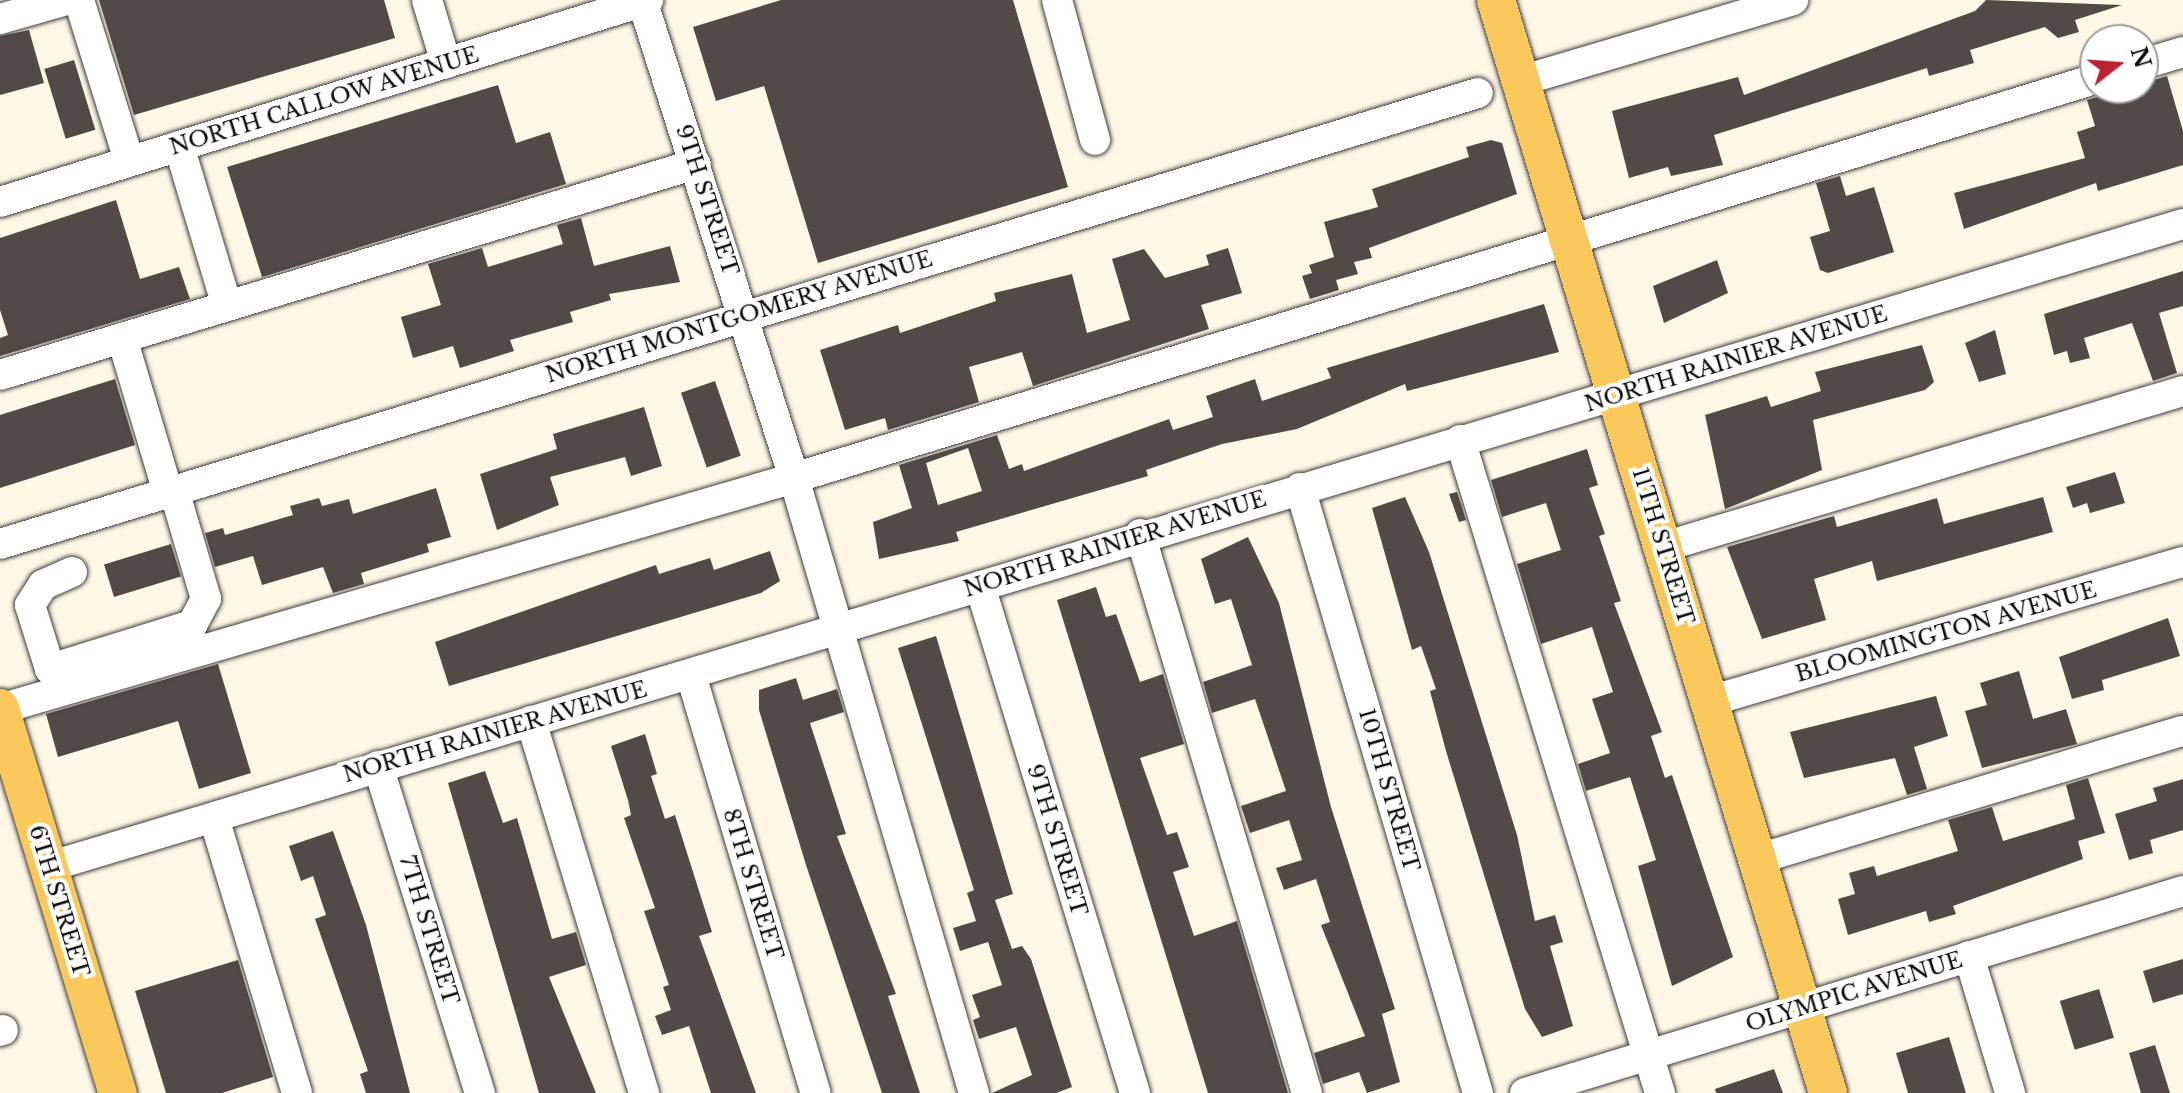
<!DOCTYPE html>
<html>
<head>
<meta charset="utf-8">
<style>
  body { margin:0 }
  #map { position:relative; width:2183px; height:1093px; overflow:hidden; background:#fff8e7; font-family:"Libre Baskerville",serif }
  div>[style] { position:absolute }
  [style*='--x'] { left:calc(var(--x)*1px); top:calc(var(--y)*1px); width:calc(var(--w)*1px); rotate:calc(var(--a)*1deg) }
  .building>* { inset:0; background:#524a46; transform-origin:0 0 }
  .roads { filter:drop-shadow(0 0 2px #3d3d3d) drop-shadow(0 0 2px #3d3d3d) }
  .minor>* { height:30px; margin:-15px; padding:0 15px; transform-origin:15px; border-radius:15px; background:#fff }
  .major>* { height:38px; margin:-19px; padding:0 19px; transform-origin:19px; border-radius:19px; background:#fbc95b }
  span { translate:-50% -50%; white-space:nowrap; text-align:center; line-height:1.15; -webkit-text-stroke:8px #fff; paint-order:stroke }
  .street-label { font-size:22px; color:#0a0a0a }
  .north { position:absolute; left:2079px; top:24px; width:80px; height:80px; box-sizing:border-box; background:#fff; border:2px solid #9d9d9d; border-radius:50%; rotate:73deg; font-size:22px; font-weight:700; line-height:32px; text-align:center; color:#0a0a0a }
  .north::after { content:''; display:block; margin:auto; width:28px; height:36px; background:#ba2133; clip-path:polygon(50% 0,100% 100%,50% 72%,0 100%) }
</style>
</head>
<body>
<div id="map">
  <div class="building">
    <i style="clip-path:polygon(99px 0,384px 0,395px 38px,134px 115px)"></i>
    <i style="clip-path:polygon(781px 0,1013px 0,1068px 187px,818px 263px,764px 86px,716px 101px,693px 27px)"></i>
    <i style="clip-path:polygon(1986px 0,2122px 5px,2075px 20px,2079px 32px,2058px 38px,2045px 27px,1970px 50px,1974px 63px,1929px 76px,1927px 68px,1714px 135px,1723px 165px,1671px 176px,1668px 167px,1629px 178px,1612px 111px,1738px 77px,1744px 95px,1975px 11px)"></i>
    <i style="clip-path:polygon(29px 30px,44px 83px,0 95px,0 36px)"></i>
    <i style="left:74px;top:60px;width:73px;height:31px;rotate:73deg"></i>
    <i style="clip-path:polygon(2167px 76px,2183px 131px,2183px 165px,2098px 191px,2096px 183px,1964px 229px,1954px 193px,2085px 158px,2077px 132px,2095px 126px,2087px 100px)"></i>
    <i style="clip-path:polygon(498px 85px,516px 143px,550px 132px,566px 184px,262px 277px,227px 167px)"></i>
    <i style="clip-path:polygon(1491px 140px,1502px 143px,1517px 194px,1369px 248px,1372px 258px,1354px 262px,1358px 274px,1336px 280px,1339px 290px,1310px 299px,1302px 276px,1312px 273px,1309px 265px,1334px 257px,1324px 222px,1378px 207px,1372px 189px,1469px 157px,1466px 147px)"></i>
    <i style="clip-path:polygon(1840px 176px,1846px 196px,1874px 187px,1894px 252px,1828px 273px,1820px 270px,1810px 237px,1830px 231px,1816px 183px)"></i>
    <i style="clip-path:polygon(116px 200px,140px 279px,179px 267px,190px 299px,0 356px,0 338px,8px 335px,0 310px,0 238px)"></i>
    <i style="clip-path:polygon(581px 218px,594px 266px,670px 246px,680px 282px,609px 294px,611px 300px,570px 312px,573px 322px,510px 340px,514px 351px,460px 368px,453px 346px,413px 358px,401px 317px,441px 305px,428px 264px,482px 248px,488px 267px,563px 244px,557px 225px)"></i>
    <i style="clip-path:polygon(1228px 248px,1242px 293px,1201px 305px,1209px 329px,1033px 386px,1022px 352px,969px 367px,979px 402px,888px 430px,885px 418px,845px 430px,820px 350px,898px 325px,900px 333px,996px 301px,994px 293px,1072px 274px,1087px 333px,1130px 320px,1112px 259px,1144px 249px,1165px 278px,1209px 265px,1206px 255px)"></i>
    <i style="clip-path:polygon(1717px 260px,1728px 293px,1664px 323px,1653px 286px)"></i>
    <i style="clip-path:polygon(2183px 271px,2183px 306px,2159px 313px,2177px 373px,2153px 381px,2132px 323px,2084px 338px,2090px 358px,2070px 363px,2067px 351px,2054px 355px,2044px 314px)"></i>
    <i style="clip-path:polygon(evenodd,1544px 304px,1559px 352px,1407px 391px,1405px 384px,1297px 429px,1222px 444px,1146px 470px,1148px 476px,956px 532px,959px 541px,879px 559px,873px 522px,912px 508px,899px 465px,997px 435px,1009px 469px,1022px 464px,1024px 471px,1169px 419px,1173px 430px,1213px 417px,1206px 396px,1255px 379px,1262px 401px,1331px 378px,1327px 368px,1544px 304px,968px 448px,982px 491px,938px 505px,926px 463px,968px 448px)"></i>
    <i style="clip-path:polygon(1995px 330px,2006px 374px,1979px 382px,1965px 343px)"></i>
    <i style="clip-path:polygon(1922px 345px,1934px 382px,1925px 390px,1813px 420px,1822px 470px,1725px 509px,1705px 415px,1767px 396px,1771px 407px,1821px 391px,1815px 372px)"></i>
    <i style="clip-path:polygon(115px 379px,135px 445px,0 488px,0 415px)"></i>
    <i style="left:715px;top:381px;width:79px;height:36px;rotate:71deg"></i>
    <i style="clip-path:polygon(644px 407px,662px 466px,631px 476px,625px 457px,550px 477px,559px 505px,497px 530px,480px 474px,557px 449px,553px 434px)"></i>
    <i style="clip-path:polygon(1587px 449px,1598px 485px,1589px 488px,1605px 534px,1599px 536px,1621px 601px,1614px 603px,1662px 732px,1651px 736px,1665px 778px,1672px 775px,1733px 957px,1672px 986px,1638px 866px,1656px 860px,1630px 777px,1586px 791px,1578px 764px,1610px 753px,1592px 699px,1613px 692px,1592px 627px,1541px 644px,1517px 564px,1561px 550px,1546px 503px,1502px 517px,1491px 480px)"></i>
    <i style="clip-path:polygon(2115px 472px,2125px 503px,2090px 513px,2087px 503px,2073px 508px,2066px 487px)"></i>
    <i style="clip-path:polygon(436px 488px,451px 537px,427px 544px,429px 552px,361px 573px,364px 584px,333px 593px,323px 567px,262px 585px,253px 556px,215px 567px,205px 533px,223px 528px,225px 535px,293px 515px,290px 506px,319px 498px,322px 506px,349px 499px,353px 514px)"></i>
    <i style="clip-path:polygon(1457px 492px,1466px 520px,1459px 522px,1449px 494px)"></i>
    <i style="clip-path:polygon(1405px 497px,1429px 552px,1517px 835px,1535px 921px,1555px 915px,1563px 942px,1550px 946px,1573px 1026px,1542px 1037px,1525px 1009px,1446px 751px,1430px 691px,1436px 689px,1421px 646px,1412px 650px,1372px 508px)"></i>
    <i style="clip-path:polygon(2043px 497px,2053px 532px,1877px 581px,1872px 561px,1814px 579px,1826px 620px,1762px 639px,1727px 547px,1834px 516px,1837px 527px,1937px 498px,1944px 524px)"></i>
    <i style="clip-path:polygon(1248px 537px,1279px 603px,1331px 807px,1395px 1009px,1382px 1014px,1400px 1082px,1367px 1093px,1359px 1072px,1323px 1084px,1314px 1053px,1365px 1036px,1321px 925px,1330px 922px,1316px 879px,1284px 890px,1276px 868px,1302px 860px,1289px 820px,1250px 833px,1241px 806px,1286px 791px,1255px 699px,1212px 713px,1203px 682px,1252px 665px,1231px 599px,1215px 604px,1201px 559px)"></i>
    <i style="left:171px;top:544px;width:34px;height:70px;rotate:73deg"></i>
    <i style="clip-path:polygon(770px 551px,780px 581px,761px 593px,449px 686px,435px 642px,656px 565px,659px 574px,710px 558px,714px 570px)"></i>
    <i style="clip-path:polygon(1096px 587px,1106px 617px,1116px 614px,1140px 682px,1163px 674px,1184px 744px,1140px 758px,1167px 835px,1177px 832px,1189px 867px,1173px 872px,1194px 936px,1237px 921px,1288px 1093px,1208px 1093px,1057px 600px)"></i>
    <i style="clip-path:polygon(2168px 618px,2180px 656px,2102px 680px,2104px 690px,2072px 699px,2059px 657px)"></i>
    <i style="clip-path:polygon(936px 636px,1013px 894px,995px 900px,1012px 949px,1022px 946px,1031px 959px,1072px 1087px,1056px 1093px,992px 1093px,1032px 1075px,1016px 1027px,979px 1039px,973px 1020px,980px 1017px,972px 995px,1002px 985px,988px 942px,960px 951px,953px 928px,976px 921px,967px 893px,974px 890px,898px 648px)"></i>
    <i style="clip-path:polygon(218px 664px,251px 773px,199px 789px,178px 721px,58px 757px,46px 714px)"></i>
    <i style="clip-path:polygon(2019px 671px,2033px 719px,2066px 709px,2077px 744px,1982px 768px,1965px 711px,1987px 705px,1980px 683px)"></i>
    <i style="clip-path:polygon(796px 678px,803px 700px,837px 689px,844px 712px,810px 723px,846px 834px,837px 836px,896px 994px,888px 996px,920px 1093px,882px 1093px,806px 865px,759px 710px,759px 690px)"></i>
    <i style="clip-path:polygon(1936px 696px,1948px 736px,1914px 747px,1927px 789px,1907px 795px,1895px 758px,1804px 778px,1790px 732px)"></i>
    <i style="clip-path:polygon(645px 734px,657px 774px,651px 776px,665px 819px,675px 815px,712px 932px,699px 936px,756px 1093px,711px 1093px,689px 1026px,662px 1035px,655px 1016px,671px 1010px,663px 987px,669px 985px,644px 911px,655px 908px,624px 818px,631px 815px,628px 800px,611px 746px)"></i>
    <i style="clip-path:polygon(485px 771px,503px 823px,517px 818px,552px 939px,576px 932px,586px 965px,549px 977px,596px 1093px,539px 1093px,448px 783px)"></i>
    <i style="clip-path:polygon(2088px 778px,2105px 833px,2078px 841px,2083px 859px,1953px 906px,1956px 914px,1929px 922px,1926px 911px,1848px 935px,1838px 899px,1855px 894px,1849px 873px,1874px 866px,1877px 876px,1958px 851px,1948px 820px,1992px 807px,2003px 841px,2075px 819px,2066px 785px)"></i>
    <i style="clip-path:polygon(2183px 779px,2183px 830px,2150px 840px,2153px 853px,2129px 860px,2115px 814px,2157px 801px,2153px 788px)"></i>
    <i style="clip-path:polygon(333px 831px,366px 925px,410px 1093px,366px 1093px,360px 1074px,368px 1071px,315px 919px,326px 915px,313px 876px,301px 881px,289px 846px)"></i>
    <i style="clip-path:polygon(2183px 959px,2183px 994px,2153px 1003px,2143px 971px)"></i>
    <i style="clip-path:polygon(238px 960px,273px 1077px,222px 1093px,166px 1093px,135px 991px)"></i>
    <i style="left:2099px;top:989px;width:51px;height:41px;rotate:73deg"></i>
    <i style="clip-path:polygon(1949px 1037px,1966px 1093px,1908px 1093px,1896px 1053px)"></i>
    <i style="clip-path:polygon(2155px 1045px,2170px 1093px,2141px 1093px,2129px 1053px)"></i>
    <i style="clip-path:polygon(1774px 1069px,1783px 1093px,1716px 1093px,1715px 1089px)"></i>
  </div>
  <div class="roads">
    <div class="minor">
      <i style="--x:79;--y:0;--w:169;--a:72.7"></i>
      <i style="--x:427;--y:0;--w:66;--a:73.2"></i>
      <i style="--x:642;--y:0;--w:502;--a:72.36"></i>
      <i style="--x:794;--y:478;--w:641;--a:73.69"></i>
      <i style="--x:1057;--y:0;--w:145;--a:74.8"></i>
      <i style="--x:0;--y:19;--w:70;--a:-15.8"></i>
      <i style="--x:2143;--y:64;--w:42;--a:-16.7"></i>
      <i style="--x:1520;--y:81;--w:285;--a:-16.5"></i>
      <i style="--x:179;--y:146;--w:167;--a:73.3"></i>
      <i style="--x:0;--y:202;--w:679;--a:-17.31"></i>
      <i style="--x:122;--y:338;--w:161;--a:73.4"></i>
      <i style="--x:0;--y:375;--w:727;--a:-16.87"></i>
      <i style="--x:1460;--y:440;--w:683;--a:72.97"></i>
      <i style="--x:1300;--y:488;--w:631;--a:73.61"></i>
      <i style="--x:1140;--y:534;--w:583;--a:73.37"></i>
      <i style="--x:0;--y:544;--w:1545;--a:-16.97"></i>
      <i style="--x:1663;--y:547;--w:543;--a:-16.7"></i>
      <i style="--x:72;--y:572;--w:32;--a:156"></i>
      <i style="--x:43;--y:585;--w:24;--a:123"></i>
      <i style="--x:30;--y:605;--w:67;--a:72.6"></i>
      <i style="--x:50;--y:669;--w:149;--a:-17.2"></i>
      <i style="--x:192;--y:625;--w:30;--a:-62"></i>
      <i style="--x:206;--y:599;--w:114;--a:-106.4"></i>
      <i style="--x:980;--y:586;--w:530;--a:73"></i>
      <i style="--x:691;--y:675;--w:436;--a:73.4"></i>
      <i style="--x:1710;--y:701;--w:493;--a:-16.4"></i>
      <i style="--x:0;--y:709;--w:827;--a:-16.22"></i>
      <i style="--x:794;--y:478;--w:1361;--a:-17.05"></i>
      <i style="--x:531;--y:721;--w:389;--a:73.1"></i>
      <i style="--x:378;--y:766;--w:343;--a:72.7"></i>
      <i style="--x:214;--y:818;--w:287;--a:73.2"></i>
      <i style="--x:1758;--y:859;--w:444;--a:-16.8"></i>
      <i style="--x:48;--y:867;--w:2230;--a:-16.76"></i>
      <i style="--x:1969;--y:956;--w:143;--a:73.3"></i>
      <i style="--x:0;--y:1031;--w:3;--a:-18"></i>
      <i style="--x:1525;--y:1093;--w:688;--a:-17.07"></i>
    </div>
    <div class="major">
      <i style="--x:1496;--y:0;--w:1142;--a:73.1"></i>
      <i style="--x:0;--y:708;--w:403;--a:73"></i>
    </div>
  </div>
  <div class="street-label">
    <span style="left:324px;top:101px;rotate:-17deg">NORTH CALLOW AVENUE</span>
    <span style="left:707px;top:200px;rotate:72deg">9TH STREET</span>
    <span style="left:739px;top:317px;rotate:-17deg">NORTH MONTGOMERY AVENUE</span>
    <span style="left:1736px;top:359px;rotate:-17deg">NORTH RAINIER AVENUE</span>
    <span style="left:1115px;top:544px;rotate:-17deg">NORTH RAINIER AVENUE</span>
    <span style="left:1663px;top:546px;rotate:73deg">11TH STREET</span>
    <span style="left:1946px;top:632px;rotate:-16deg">BLOOMINGTON AVENUE</span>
    <span style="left:495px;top:732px;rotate:-16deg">NORTH RAINIER AVENUE</span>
    <span style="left:1389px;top:790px;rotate:74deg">10TH STREET</span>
    <span style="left:1057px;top:840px;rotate:73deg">9TH STREET</span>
    <span style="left:753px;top:884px;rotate:73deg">8TH STREET</span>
    <span style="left:59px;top:901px;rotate:73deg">6TH STREET</span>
    <span style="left:429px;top:930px;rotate:73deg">7TH STREET</span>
    <span style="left:1854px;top:992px;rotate:-17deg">OLYMPIC AVENUE</span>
  </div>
  <div class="north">N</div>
</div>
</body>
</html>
